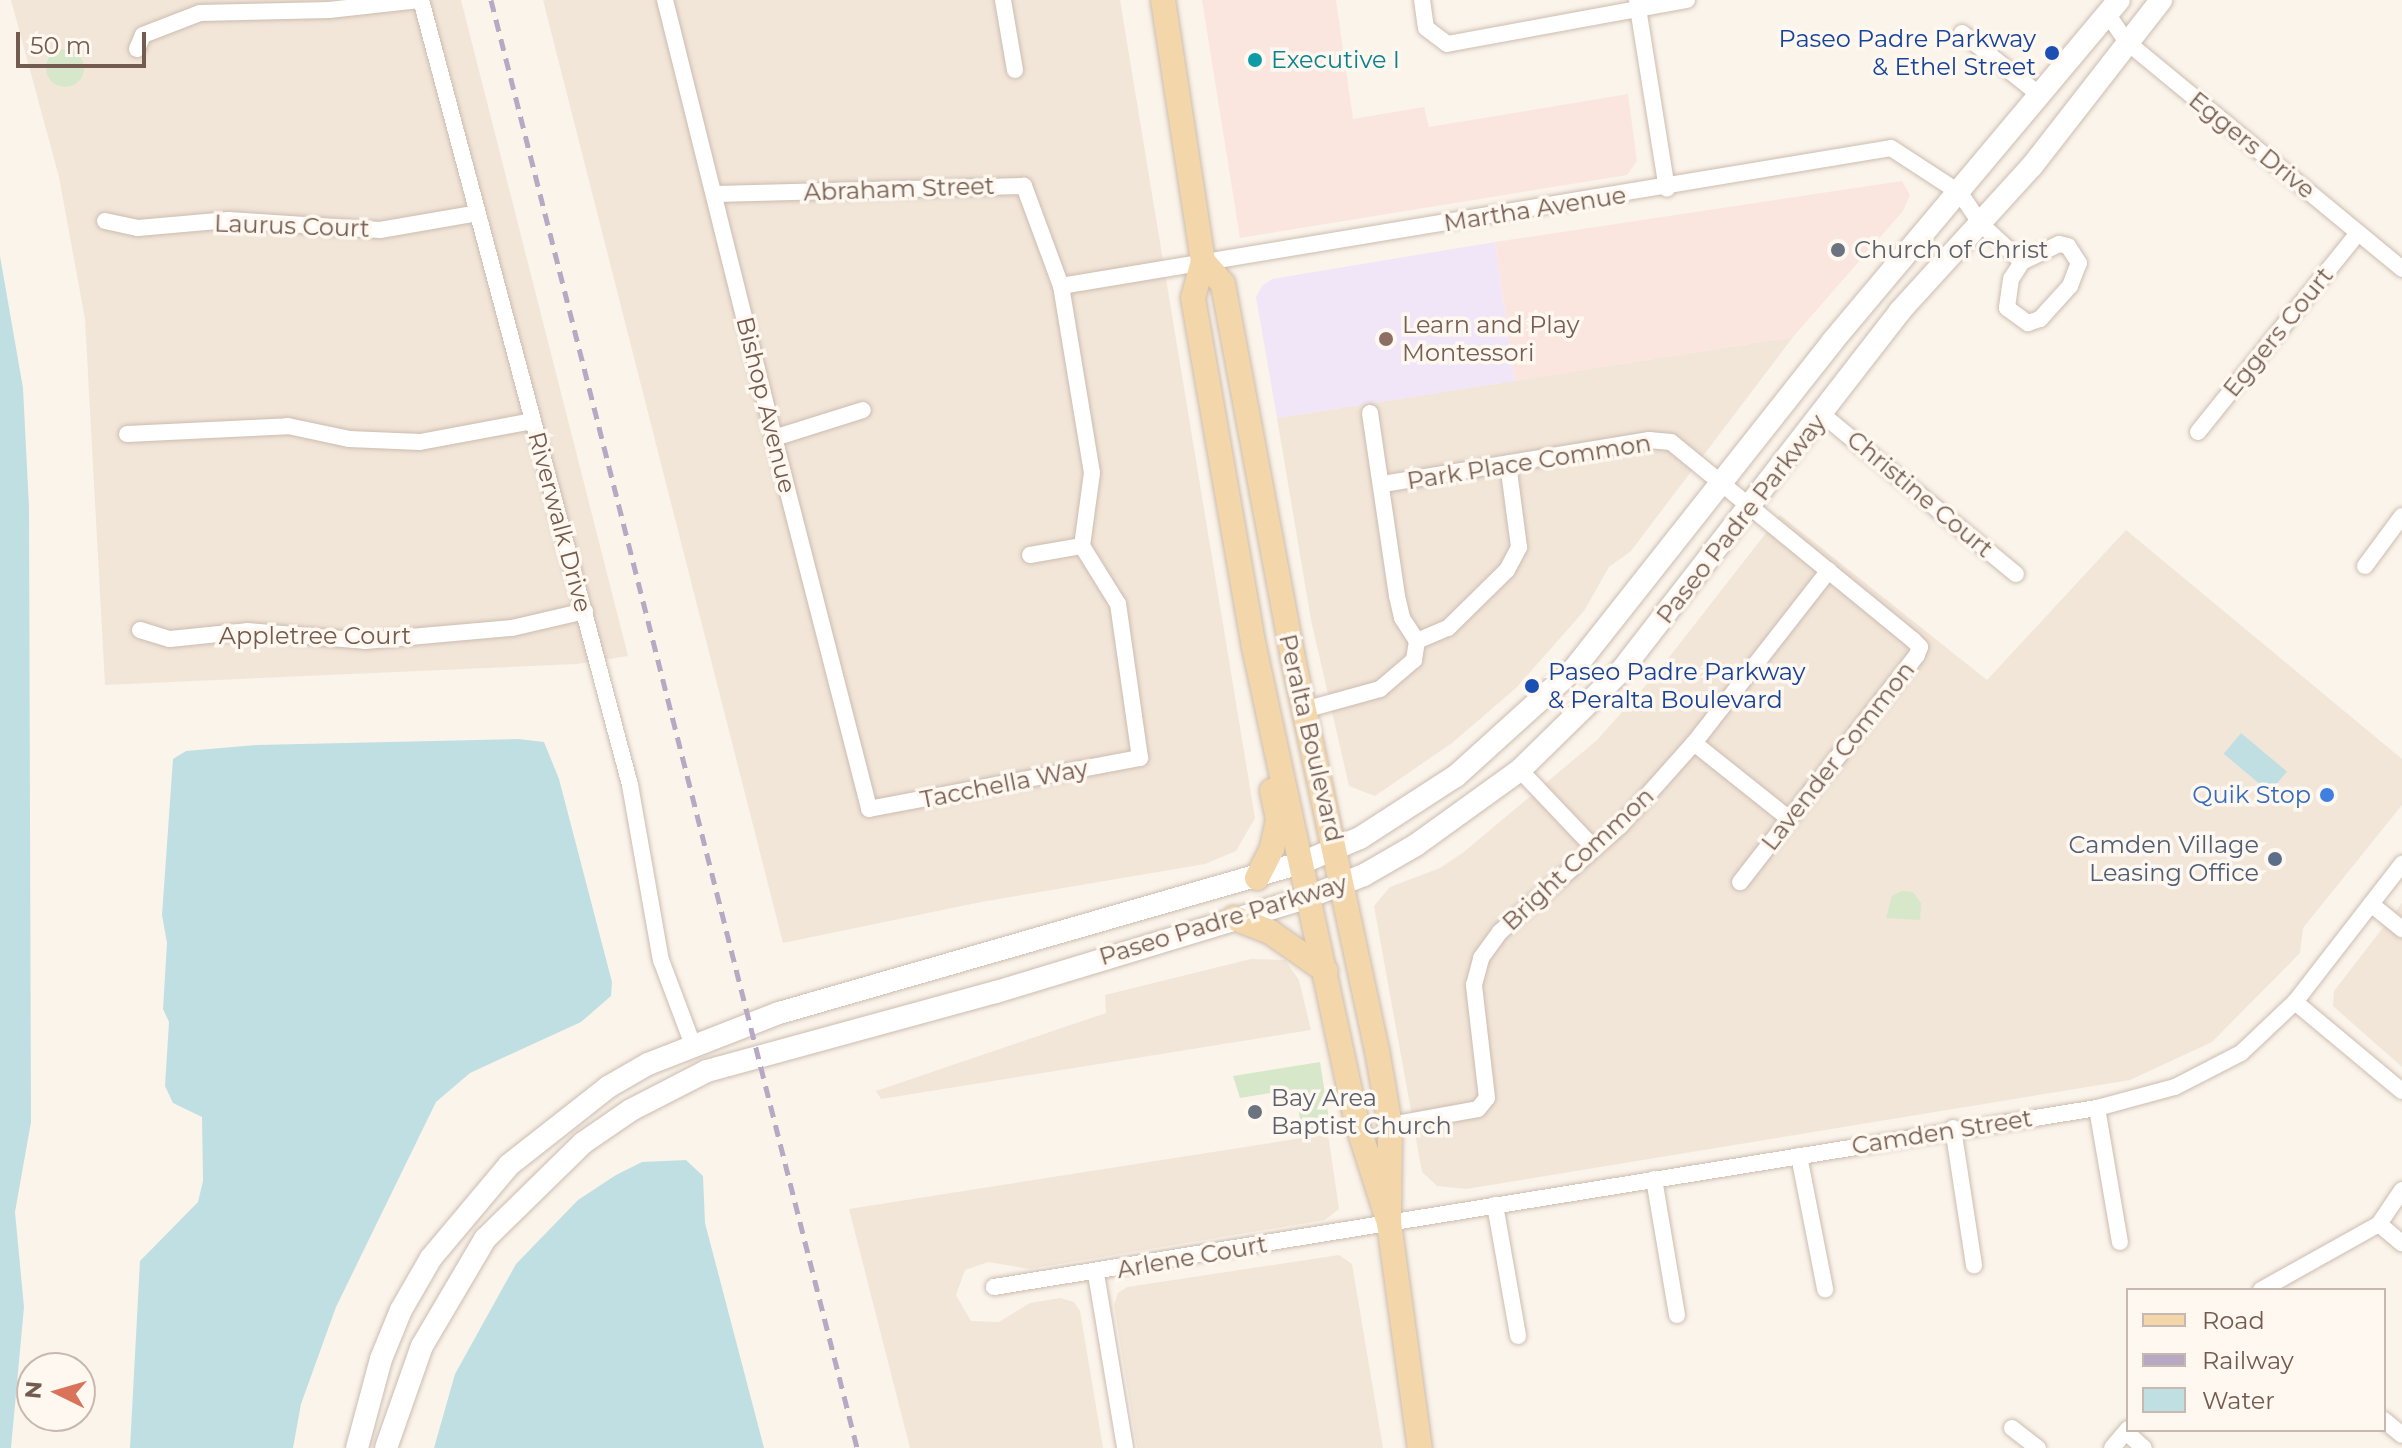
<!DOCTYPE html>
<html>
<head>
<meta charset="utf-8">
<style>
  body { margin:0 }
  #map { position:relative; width:2402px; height:1448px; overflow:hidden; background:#fbf4ea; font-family:Montserrat,sans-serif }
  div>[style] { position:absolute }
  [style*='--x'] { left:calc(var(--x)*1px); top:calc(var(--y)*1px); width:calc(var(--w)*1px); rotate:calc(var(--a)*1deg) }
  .residential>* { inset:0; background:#f2e6d9 }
  .commercial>* { inset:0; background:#fae6df }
  .education>* { inset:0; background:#f1e6f7 }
  .green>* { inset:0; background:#d6e8c9 }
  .round { border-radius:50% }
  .water>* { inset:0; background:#c0dfe3; transform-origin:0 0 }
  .roads { filter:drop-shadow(0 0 2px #ccbcb0) drop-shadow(0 0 2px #ccbcb0) }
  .street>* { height:16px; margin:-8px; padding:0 8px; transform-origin:8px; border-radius:8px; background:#fff }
  .secondary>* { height:22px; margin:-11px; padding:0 11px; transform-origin:11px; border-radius:11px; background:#fff }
  .primary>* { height:24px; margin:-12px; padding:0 12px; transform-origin:12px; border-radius:12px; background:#f3d6a9 }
  .rail>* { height:5px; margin-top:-2.5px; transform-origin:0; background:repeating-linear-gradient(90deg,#b7a8c4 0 12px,transparent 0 20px) }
  .dots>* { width:22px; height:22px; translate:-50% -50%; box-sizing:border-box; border:4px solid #fef8f0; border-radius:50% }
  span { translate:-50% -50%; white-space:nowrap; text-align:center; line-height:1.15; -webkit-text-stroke:7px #fef8f0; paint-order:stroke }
  .transit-label { font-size:24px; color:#164399 }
  .right { translate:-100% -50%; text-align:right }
  .left { translate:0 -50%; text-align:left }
  .culture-label { font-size:24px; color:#0d838f }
  .street-label { font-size:24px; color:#745b4f }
  .worship-label { font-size:24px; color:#5b616d }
  .education-label { font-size:24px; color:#785e54 }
  .shop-label { font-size:24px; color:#366cbe }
  .service-label { font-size:24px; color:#4e5e75 }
  .legend { position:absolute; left:2126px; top:1288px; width:260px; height:144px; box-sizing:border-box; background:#fef8f0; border:2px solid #c7b9b0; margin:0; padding:10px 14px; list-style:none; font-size:24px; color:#745b4f }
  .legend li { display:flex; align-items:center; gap:16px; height:40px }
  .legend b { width:40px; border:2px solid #c7b9b0 }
  .north { position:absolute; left:16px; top:1352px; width:80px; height:80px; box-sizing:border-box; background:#fef8f0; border:2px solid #c7b9b0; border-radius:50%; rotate:275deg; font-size:22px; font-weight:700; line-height:32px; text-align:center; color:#745b4f }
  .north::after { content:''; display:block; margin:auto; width:28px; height:36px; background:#d9745a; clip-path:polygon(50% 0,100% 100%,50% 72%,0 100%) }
  .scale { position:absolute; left:16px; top:32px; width:130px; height:36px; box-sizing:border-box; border:4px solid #745b4f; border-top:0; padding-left:10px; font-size:24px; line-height:28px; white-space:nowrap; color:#745b4f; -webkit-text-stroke:6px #fef8f0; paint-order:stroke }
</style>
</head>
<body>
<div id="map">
  <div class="residential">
    <i style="clip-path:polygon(11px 0,461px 0,628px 656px,577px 664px,105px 685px,85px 319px,59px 177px)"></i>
    <i style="clip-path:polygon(543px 0,1120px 0,1255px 818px,1236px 851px,1205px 864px,981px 902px,783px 943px)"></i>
    <i style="clip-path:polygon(1793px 337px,1631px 551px,1609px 567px,1584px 611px,1516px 688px,1452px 743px,1375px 796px,1349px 786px,1311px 620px,1277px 418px)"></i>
    <i style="clip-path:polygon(1780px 515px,1987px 680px,2126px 530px,2402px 759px,2402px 805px,2303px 928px,2300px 953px,2212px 1042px,2130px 1080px,1466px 1189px,1437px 1186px,1422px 1172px,1374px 906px,1390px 887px,1440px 868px,1464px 852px,1597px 740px,1656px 674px)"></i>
    <i style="clip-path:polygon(2402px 903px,2402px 1067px,2333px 1006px,2334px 991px)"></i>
    <i style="clip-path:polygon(1251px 959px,1285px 960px,1299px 980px,1311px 1030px,881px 1099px,876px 1091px,1106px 1013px,1105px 995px)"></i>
    <i style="clip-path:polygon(1328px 1134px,1339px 1209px,1325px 1220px,1030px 1269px,988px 1262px,965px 1270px,956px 1295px,971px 1321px,999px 1322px,1030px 1303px,1060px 1298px,1074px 1302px,1080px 1311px,1103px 1448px,910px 1448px,849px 1209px)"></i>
    <i style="clip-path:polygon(1339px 1255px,1352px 1264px,1383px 1448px,1137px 1448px,1114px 1305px,1118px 1293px,1127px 1287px)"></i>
  </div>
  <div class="commercial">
    <i style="clip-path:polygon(1202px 0,1336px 0,1353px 119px,1424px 107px,1429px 127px,1628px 94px,1637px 161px,1627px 175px,1240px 238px)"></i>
    <i style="clip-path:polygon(1902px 181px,1910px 195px,1903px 211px,1793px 337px,1515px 381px,1495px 242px)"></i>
  </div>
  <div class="education">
    <i style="clip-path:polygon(1495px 242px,1515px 381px,1277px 418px,1256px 297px,1262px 286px,1272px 279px)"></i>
  </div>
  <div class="green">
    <i class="round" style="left:46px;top:49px;width:38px;height:38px"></i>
    <i style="clip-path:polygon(1902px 891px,1913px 892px,1921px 903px,1920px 920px,1886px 918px,1892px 896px)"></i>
    <i style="clip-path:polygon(1320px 1062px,1331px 1132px,1303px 1137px,1295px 1089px,1240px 1098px,1233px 1076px)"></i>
  </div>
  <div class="water">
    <i style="clip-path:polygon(0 256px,23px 388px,29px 507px,31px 1122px,15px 1212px,24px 1307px,11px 1448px,0 1448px)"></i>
    <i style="left:2241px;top:733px;width:60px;height:27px;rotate:40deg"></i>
    <i style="clip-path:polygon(518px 739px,544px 742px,559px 779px,612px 982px,611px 996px,581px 1022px,470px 1073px,436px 1102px,336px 1307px,301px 1404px,293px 1448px,130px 1448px,140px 1261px,198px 1202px,203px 1181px,202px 1117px,173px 1103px,165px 1086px,169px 1022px,163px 1009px,167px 943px,162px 915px,173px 759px,186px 751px,257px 745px)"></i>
    <i style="clip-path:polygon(686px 1160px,703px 1176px,705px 1223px,764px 1448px,434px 1448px,455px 1374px,516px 1264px,578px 1200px,616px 1175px,642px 1162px)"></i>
  </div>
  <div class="roads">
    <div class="street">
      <i style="--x:421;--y:0;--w:812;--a:75.09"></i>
      <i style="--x:630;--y:785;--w:178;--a:80"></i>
      <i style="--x:661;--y:960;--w:91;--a:69.4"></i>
      <i style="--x:665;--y:0;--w:451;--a:76"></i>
      <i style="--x:774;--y:438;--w:383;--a:75.6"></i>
      <i style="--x:869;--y:809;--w:276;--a:-10.7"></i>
      <i style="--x:1140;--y:758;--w:156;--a:-98.1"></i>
      <i style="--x:1118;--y:604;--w:68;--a:-121.8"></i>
      <i style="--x:1082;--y:546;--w:74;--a:-82.2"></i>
      <i style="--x:1092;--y:473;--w:190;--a:-99.4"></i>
      <i style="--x:1061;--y:286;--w:107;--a:-110.3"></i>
      <i style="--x:1024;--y:186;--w:310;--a:178.5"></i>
      <i style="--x:1003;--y:0;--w:71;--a:80.3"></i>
      <i style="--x:1422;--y:0;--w:28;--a:82"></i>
      <i style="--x:1426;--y:28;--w:26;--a:37"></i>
      <i style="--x:1447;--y:44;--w:244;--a:-10.4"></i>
      <i style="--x:1637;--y:2;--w:189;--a:80.9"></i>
      <i style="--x:2108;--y:15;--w:33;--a:55"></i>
      <i style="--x:2127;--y:42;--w:357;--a:39.5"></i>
      <i style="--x:1962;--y:33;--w:101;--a:38.6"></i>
      <i style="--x:137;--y:49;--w:15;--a:-67"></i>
      <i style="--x:143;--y:35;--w:61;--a:-21.1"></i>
      <i style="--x:200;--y:13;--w:129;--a:-1.3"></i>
      <i style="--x:329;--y:10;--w:91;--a:-6.3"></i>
      <i style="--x:105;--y:221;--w:34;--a:12"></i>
      <i style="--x:138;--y:228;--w:91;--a:-5"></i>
      <i style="--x:229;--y:220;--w:151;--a:3.8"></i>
      <i style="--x:380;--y:230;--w:99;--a:-9.8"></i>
      <i style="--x:1061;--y:286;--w:841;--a:-9.44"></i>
      <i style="--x:1891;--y:148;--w:82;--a:33.1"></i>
      <i style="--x:1960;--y:193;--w:37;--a:56"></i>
      <i style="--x:1981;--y:224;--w:56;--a:42.8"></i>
      <i style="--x:2022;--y:262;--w:20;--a:123"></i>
      <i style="--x:2011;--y:279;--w:29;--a:98"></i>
      <i style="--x:2007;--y:308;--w:26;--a:36"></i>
      <i style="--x:2028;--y:323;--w:13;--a:-18"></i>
      <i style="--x:2040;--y:319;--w:45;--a:-47.7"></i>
      <i style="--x:2070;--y:286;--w:25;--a:-69"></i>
      <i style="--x:2079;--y:263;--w:20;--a:-123"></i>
      <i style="--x:2068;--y:246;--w:9;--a:-167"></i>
      <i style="--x:2059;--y:244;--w:41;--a:154.1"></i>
      <i style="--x:1370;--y:413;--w:185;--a:81.6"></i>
      <i style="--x:1397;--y:596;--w:23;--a:77"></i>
      <i style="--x:1402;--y:618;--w:27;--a:57"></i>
      <i style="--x:1823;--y:415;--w:250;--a:39.5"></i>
      <i style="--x:2198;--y:432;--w:255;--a:-51.2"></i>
      <i style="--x:127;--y:434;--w:161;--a:-2.8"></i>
      <i style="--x:288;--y:426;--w:62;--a:12"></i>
      <i style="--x:349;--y:439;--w:71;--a:2.4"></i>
      <i style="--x:420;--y:442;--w:114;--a:-10.6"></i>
      <i style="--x:774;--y:438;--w:93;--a:-17.5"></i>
      <i style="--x:1383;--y:484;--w:270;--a:-9.4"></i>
      <i style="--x:1649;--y:440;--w:22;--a:5"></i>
      <i style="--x:1671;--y:442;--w:313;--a:39.3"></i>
      <i style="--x:1913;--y:640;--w:10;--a:45"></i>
      <i style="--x:1920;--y:647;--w:9;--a:111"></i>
      <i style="--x:1917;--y:655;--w:288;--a:127.9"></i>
      <i style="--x:1030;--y:555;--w:53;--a:-9.8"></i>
      <i style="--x:2365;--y:566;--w:62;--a:-53.5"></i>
      <i style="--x:140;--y:630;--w:31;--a:17"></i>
      <i style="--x:170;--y:639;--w:77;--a:-5.9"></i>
      <i style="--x:247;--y:631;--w:118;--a:4.8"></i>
      <i style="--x:365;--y:641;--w:148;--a:-5.1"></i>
      <i style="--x:512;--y:628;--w:75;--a:-13.1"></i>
      <i style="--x:1417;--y:641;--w:34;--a:-23"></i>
      <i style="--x:1448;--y:628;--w:83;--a:-44.5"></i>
      <i style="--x:1507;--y:570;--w:26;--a:-62"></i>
      <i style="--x:1519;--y:547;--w:84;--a:-97.5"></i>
      <i style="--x:1304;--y:710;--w:79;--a:-15.4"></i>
      <i style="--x:1380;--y:689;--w:45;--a:-40.5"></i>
      <i style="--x:1414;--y:660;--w:19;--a:-81"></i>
      <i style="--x:1694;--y:743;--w:120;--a:38.6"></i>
      <i style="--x:1520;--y:770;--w:106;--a:46.5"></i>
      <i style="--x:2371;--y:904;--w:40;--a:39"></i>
      <i style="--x:2295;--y:1002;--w:139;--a:39.8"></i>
      <i style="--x:2097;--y:1108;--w:136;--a:80.3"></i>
      <i style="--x:1390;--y:1125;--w:89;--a:-10.3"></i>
      <i style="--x:1478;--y:1109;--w:14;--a:-51"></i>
      <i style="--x:1487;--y:1098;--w:114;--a:-96.6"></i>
      <i style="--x:1474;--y:985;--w:28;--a:-75"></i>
      <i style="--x:1481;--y:958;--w:32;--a:-54"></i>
      <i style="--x:1500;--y:932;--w:160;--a:-41.5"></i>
      <i style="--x:1620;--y:826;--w:111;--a:-48.3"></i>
      <i style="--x:1694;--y:743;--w:219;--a:-52"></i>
      <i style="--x:1953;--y:1128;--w:139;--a:81.3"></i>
      <i style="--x:1799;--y:1156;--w:136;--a:78.9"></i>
      <i style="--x:1654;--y:1179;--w:138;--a:80.4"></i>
      <i style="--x:1495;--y:1205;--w:133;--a:80"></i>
      <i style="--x:2379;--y:1224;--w:30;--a:40"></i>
      <i style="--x:1096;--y:1274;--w:176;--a:80.5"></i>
      <i style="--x:994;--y:1287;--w:1117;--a:-9.22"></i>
      <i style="--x:2097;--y:1108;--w:81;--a:-15.1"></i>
      <i style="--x:2175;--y:1087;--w:74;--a:-27.3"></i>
      <i style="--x:2241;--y:1053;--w:74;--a:-43.4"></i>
      <i style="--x:2295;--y:1002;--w:175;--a:-52.2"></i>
      <i style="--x:2261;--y:1290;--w:135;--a:-29.2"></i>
      <i style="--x:2379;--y:1224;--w:41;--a:-55.9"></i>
      <i style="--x:2384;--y:1420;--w:23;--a:40"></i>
      <i style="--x:2012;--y:1428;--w:33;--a:38"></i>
      <i style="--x:2126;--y:1432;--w:24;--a:42"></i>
      <i style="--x:2112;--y:1448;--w:25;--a:-50"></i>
    </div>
    <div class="secondary">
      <i style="--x:357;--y:1448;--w:92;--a:-74.9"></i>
      <i style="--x:381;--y:1359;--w:53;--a:-67.8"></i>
      <i style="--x:401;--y:1310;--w:60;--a:-60"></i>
      <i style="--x:431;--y:1258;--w:121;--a:-50"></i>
      <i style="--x:509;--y:1165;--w:126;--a:-38.2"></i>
      <i style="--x:608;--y:1087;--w:46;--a:-29.9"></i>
      <i style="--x:648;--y:1064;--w:141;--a:-21.3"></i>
      <i style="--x:779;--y:1013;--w:546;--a:-16.05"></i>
      <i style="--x:1304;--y:862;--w:61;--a:-23.2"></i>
      <i style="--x:1360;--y:838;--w:114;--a:-32.9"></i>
      <i style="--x:1456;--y:776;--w:159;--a:-42.2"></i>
      <i style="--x:1574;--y:669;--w:417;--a:-51.7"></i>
      <i style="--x:1832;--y:342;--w:446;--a:-50"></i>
      <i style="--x:386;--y:1448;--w:108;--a:-70.6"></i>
      <i style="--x:422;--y:1346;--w:124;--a:-59.5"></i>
      <i style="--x:485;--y:1239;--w:137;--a:-44.4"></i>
      <i style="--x:583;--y:1143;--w:58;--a:-34.5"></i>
      <i style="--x:631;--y:1110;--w:85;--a:-27.2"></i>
      <i style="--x:707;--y:1071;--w:300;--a:-15.3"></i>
      <i style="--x:996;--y:992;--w:329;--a:-16.9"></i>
      <i style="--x:1311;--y:896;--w:57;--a:-21.6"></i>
      <i style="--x:1364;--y:875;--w:60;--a:-30"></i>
      <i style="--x:1416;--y:845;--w:128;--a:-35.8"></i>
      <i style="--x:1520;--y:770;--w:141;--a:-44.4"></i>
      <i style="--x:1621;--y:671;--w:455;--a:-52.2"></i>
      <i style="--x:1900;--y:311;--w:196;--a:-47.7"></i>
      <i style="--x:2032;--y:166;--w:210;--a:-52.1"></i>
    </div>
    <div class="primary">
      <i style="--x:1163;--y:0;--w:264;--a:81.3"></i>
      <i style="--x:1203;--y:261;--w:38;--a:105"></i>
      <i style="--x:1193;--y:298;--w:354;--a:80.1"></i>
      <i style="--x:1254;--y:647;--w:484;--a:77.8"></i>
      <i style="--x:1356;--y:1120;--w:108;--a:72.2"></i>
      <i style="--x:1203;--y:261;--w:30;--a:49"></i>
      <i style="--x:1223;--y:284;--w:381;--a:79.4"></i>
      <i style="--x:1293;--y:659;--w:400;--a:77.9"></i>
      <i style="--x:1377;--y:1050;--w:76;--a:80.2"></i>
      <i style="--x:1390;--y:1125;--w:98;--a:90.6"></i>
      <i style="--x:1389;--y:1223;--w:227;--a:82.2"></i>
      <i style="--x:1257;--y:878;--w:34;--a:-63"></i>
      <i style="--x:1272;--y:848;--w:30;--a:-78"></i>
      <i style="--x:1278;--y:819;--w:29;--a:-102"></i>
      <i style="--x:1234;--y:918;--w:39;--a:21"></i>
      <i style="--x:1270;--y:932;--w:68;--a:34.9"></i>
    </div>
  </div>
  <div class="rail">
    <i style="--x:491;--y:0;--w:1494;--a:75.81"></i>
  </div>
  <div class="dots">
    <i style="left:2052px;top:53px;background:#1a4fb4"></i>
    <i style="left:1255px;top:60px;background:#0f9aa8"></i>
    <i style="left:1838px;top:250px;background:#6b7280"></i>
    <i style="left:1386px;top:339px;background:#8d6e63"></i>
    <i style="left:1532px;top:686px;background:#1a4fb4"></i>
    <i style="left:2327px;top:795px;background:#3f7fe0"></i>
    <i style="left:2275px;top:859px;background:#5c6f8a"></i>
    <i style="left:1255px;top:1112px;background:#6b7280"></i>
  </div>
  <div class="transit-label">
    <span class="right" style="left:2036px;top:53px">Paseo Padre Parkway<br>&amp; Ethel Street</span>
    <span class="left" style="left:1548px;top:686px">Paseo Padre Parkway<br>&amp; Peralta Boulevard</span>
  </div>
  <div class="culture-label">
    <span class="left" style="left:1271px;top:60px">Executive I</span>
  </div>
  <div class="street-label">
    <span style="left:2252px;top:145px;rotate:39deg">Eggers Drive</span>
    <span style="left:899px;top:189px;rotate:-2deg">Abraham Street</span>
    <span style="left:1535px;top:209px;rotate:-9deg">Martha Avenue</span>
    <span style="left:292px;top:226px;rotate:2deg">Laurus Court</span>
    <span style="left:2278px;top:332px;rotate:-51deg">Eggers Court</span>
    <span style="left:766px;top:405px;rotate:76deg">Bishop Avenue</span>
    <span style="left:1529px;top:462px;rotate:-9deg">Park Place Common</span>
    <span style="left:1920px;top:494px;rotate:40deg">Christine Court</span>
    <span style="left:1741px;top:519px;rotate:-52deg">Paseo Padre Parkway</span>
    <span style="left:560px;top:522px;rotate:75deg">Riverwalk Drive</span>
    <span style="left:315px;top:636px">Appletree Court</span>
    <span style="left:1311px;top:738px;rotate:77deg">Peralta Boulevard</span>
    <span style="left:1838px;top:756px;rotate:-52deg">Lavender Common</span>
    <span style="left:1004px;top:784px;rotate:-11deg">Tacchella Way</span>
    <span style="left:1578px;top:859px;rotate:-43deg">Bright Common</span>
    <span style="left:1223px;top:920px;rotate:-17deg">Paseo Padre Parkway</span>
    <span style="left:1942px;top:1132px;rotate:-9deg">Camden Street</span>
    <span style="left:1192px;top:1257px;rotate:-10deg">Arlene Court</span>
  </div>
  <div class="worship-label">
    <span class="left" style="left:1854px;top:250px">Church of Christ</span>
    <span class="left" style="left:1271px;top:1112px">Bay Area<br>Baptist Church</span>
  </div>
  <div class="education-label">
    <span class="left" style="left:1402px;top:339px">Learn and Play<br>Montessori</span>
  </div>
  <div class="shop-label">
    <span class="right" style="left:2311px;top:795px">Quik Stop</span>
  </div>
  <div class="service-label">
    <span class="right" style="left:2259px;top:859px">Camden Village<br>Leasing Office</span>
  </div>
  <ul class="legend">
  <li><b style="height:10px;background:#f3d6a9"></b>Road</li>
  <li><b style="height:10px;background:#b7a8c4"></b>Railway</li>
  <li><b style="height:22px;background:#c0dfe3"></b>Water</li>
  </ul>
  <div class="north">N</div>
  <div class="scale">50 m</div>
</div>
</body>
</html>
